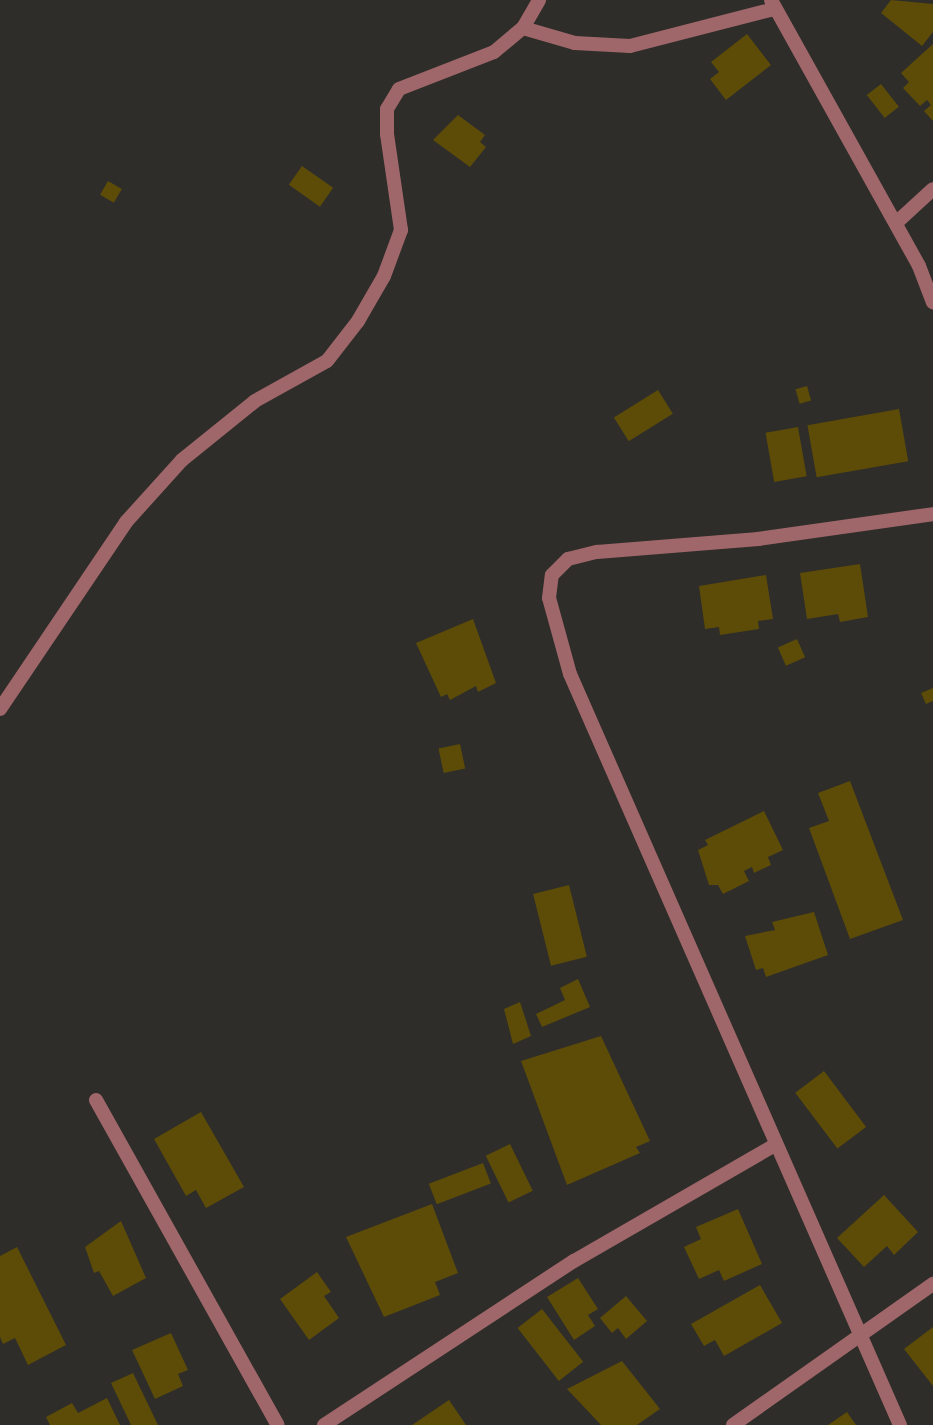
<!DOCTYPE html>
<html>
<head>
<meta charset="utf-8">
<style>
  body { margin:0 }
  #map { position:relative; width:933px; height:1425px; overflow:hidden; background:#2e2d29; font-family:Signika,sans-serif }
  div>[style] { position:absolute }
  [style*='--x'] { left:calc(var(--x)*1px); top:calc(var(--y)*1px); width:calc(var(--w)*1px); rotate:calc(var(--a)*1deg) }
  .building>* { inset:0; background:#5d4b08; transform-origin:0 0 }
  .street>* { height:14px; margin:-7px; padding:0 7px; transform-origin:7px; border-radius:7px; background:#a0676a }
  span { translate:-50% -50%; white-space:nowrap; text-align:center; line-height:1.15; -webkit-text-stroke:6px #161514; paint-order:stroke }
</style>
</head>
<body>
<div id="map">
  <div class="building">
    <i style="clip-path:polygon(891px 0,933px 4px,933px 32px,922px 46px,881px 13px)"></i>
    <i style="clip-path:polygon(747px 34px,771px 65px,726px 100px,710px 79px,719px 72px,711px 62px)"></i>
    <i style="clip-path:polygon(933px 44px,933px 121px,924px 111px,931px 105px,927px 100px,920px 106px,903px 88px,909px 82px,901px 73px)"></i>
    <i style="left:881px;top:84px;width:29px;height:18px;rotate:52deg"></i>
    <i style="clip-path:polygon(458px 115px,485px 135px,480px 142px,486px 147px,470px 167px,433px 140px)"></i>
    <i style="left:302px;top:166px;width:38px;height:23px;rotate:35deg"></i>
    <i style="left:108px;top:181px;width:16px;height:16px;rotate:30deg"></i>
    <i style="left:807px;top:386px;width:15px;height:12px;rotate:74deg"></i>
    <i style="left:658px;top:390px;width:28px;height:52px;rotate:58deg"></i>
    <i style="left:899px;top:409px;width:53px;height:93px;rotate:80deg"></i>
    <i style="left:798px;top:427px;width:50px;height:33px;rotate:80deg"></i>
    <i style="clip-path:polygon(860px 564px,868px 617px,840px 622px,838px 614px,807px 619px,800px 573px)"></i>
    <i style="clip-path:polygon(766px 575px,773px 619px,758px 621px,759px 629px,720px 635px,719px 627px,705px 629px,699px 586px)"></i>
    <i style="clip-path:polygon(473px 619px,496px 683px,478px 692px,476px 686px,450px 700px,447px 694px,441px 697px,416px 643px)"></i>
    <i style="left:797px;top:639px;width:20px;height:21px;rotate:66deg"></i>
    <i style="clip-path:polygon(933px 688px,933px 701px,926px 704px,921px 693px)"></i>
    <i style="left:460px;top:744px;width:25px;height:22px;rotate:78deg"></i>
    <i style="clip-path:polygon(850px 781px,903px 920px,850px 939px,809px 828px,829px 821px,818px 793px)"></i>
    <i style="clip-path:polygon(764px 811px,783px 850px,768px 857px,771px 865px,754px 873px,752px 867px,744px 871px,749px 881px,723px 894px,718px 885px,709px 885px,698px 850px,708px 845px,705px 840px)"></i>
    <i style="left:569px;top:885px;width:74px;height:37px;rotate:76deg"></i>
    <i style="clip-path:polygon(814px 912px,828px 955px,766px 977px,763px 968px,756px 970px,745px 936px,775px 930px,772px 922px)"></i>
    <i style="clip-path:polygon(578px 979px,590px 1007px,542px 1027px,536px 1014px,565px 1000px,560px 988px)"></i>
    <i style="clip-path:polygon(520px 1002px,531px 1036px,513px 1044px,504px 1009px)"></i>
    <i style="clip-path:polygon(601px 1036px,650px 1141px,636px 1147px,640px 1153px,567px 1185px,521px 1061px)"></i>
    <i style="left:824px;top:1071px;width:70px;height:36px;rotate:53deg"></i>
    <i style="clip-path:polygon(201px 1112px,244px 1187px,206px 1208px,196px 1190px,186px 1196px,154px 1139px)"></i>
    <i style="left:510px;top:1144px;width:52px;height:27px;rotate:64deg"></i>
    <i style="left:483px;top:1163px;width:22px;height:58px;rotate:69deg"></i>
    <i style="clip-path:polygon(884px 1195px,918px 1232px,894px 1255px,887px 1246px,864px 1267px,837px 1238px)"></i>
    <i style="clip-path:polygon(432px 1204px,458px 1273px,435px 1282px,440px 1295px,384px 1317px,346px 1237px)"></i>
    <i style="clip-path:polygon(738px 1209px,762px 1264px,724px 1281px,719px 1270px,699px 1279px,684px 1247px,701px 1239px,696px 1227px)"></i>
    <i style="clip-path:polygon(121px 1221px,146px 1278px,113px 1296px,99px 1271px,94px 1273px,85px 1247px)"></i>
    <i style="clip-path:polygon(17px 1247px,66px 1345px,28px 1365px,15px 1338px,3px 1344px,0 1337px,0 1256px)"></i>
    <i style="clip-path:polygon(317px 1272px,331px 1292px,324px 1296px,339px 1318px,309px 1340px,280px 1299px)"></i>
    <i style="clip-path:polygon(578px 1278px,598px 1309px,588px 1315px,595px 1326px,574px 1340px,547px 1297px)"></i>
    <i style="clip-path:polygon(760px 1285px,782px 1323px,724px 1356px,715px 1340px,704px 1346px,691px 1324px)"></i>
    <i style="clip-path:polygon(626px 1296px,647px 1321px,626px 1339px,618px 1328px,612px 1333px,600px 1318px)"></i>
    <i style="left:542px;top:1309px;width:67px;height:31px;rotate:52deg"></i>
    <i style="clip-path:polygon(933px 1327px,933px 1386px,904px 1349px)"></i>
    <i style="clip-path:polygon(171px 1333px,188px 1370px,178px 1374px,183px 1386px,155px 1399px,132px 1350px)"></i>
    <i style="clip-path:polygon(622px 1361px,660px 1409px,637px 1425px,601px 1425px,567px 1389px)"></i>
    <i style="clip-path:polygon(133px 1373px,158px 1425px,131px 1425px,111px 1383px)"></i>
    <i style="clip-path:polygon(107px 1398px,120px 1425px,50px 1425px,46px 1417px,72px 1403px,78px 1413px)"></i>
    <i style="clip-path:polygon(449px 1400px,466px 1425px,412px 1425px)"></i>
    <i style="clip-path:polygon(847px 1412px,856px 1425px,828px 1425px)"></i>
  </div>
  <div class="street">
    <i style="--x:771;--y:0;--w:304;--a:60.9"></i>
    <i style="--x:919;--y:266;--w:39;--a:69"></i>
    <i style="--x:523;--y:28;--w:54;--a:16.1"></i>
    <i style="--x:575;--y:43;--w:55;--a:3.1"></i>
    <i style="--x:630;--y:46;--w:149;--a:-14.4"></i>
    <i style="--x:896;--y:223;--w:50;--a:-42.6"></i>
    <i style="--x:0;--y:709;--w:225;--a:-56"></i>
    <i style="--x:126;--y:522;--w:84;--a:-47.9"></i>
    <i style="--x:182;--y:460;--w:94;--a:-38.9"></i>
    <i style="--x:255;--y:401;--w:82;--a:-29.1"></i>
    <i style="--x:327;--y:361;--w:51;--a:-52.2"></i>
    <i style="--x:358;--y:321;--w:52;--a:-60"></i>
    <i style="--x:384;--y:276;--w:49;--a:-69.7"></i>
    <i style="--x:401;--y:230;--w:97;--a:-98.3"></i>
    <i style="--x:387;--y:134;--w:25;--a:-90"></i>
    <i style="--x:387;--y:109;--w:23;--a:-59"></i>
    <i style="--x:399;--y:89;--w:102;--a:-21.3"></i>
    <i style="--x:494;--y:52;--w:38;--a:-40"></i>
    <i style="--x:523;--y:28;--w:32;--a:-60"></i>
    <i style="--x:96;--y:1100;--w:372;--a:60.8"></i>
    <i style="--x:324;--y:1425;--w:299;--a:-33.3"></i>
    <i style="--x:574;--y:1261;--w:230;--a:-30"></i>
    <i style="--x:733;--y:1425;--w:245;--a:-35.2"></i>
    <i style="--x:900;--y:1425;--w:820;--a:-113.72"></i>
    <i style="--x:570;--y:674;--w:79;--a:-105.4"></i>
    <i style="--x:549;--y:598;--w:23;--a:-83"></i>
    <i style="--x:552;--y:575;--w:23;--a:-45"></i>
    <i style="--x:568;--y:559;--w:30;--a:-14"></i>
    <i style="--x:597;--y:552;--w:162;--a:-4.6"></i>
    <i style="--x:758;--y:539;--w:177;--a:-8.1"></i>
  </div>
</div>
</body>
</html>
